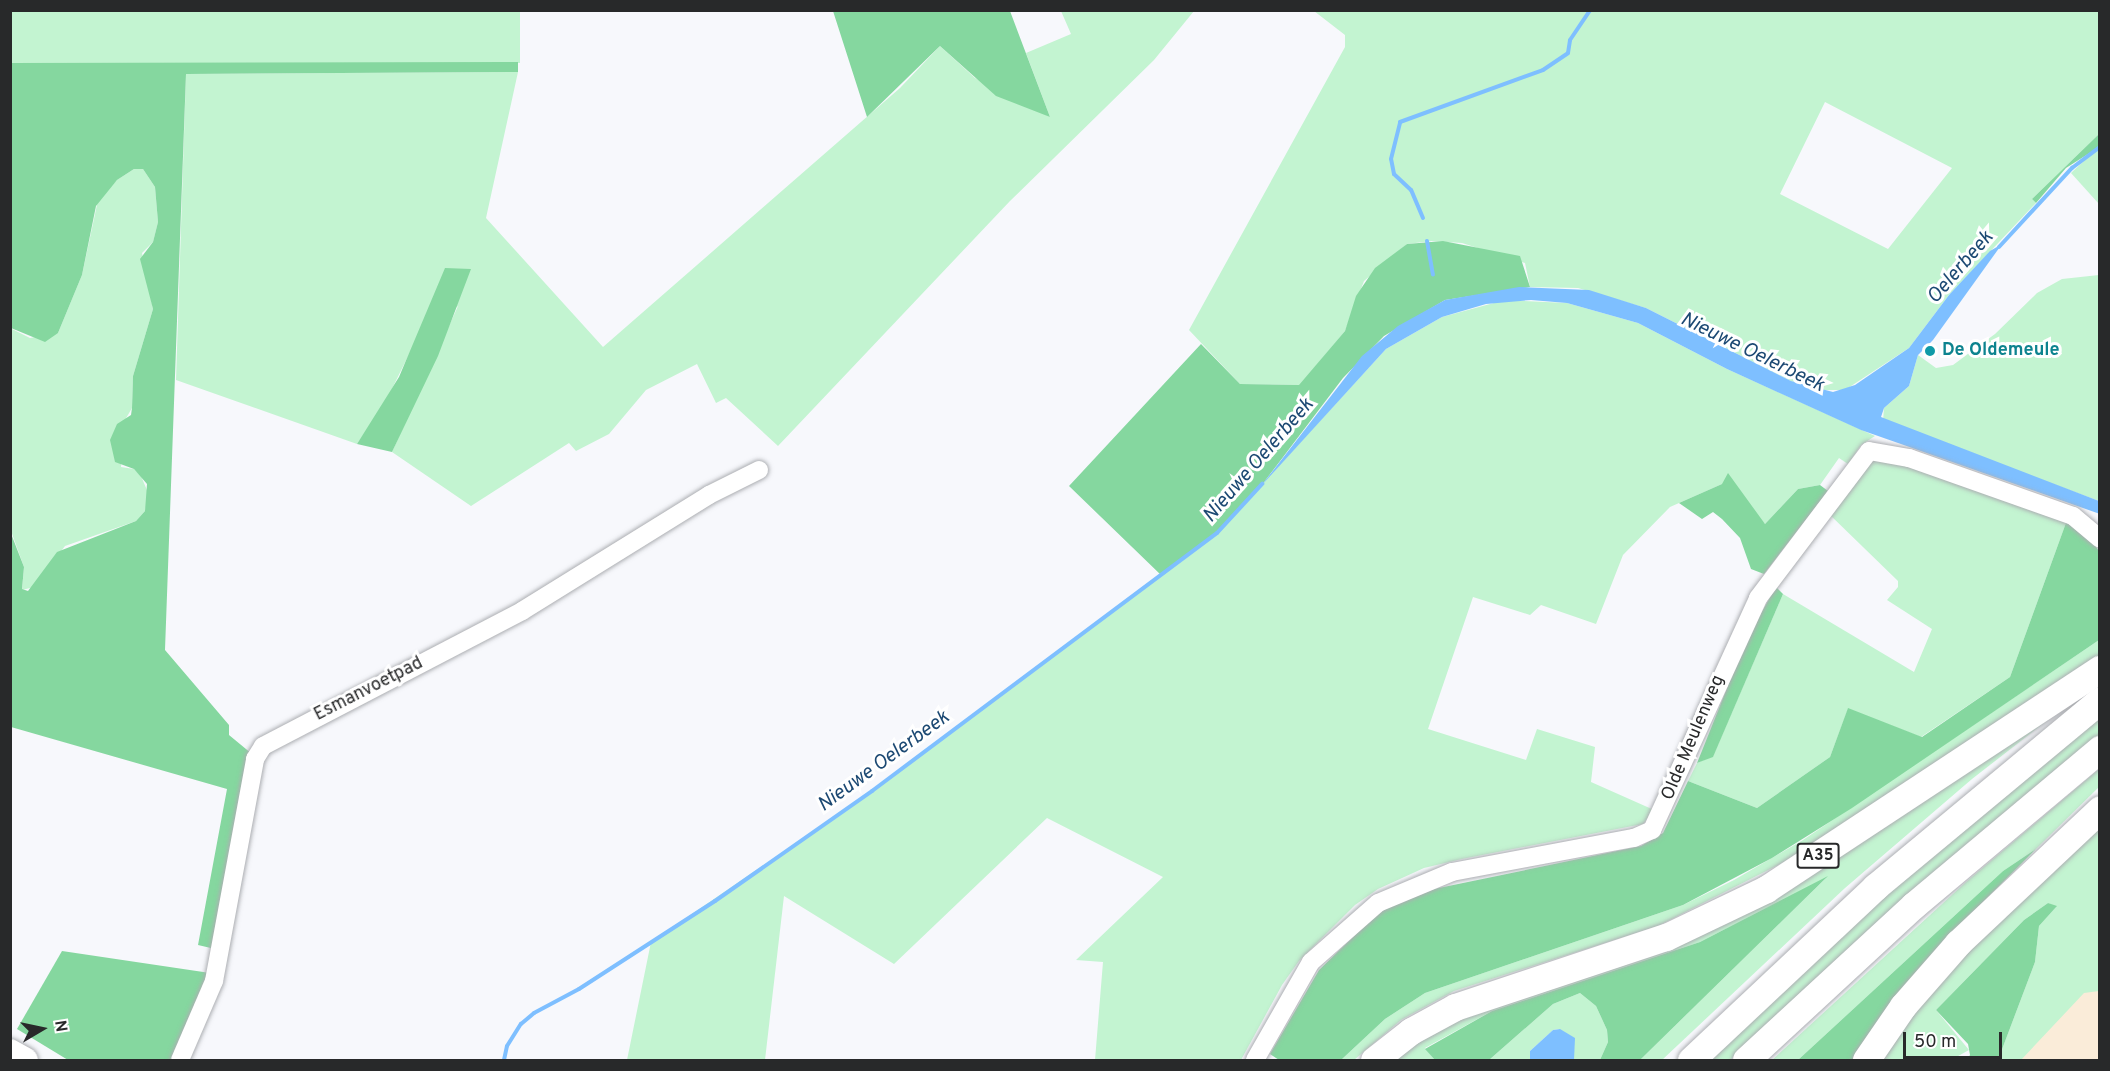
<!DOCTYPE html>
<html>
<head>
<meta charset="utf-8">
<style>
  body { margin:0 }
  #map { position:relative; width:2110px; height:1071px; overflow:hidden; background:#f7f8fc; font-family:Overpass,sans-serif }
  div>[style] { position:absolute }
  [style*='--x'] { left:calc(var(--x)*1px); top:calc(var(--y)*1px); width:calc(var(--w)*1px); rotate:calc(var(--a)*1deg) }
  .industrial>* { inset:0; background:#faecd9 }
  .green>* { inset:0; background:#c3f4d1; transform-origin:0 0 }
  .forest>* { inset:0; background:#85d79f }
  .water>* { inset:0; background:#7ebfff }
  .stream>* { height:4px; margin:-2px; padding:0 2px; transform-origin:2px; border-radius:2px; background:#7ebfff }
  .roads { filter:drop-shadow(0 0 2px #acaeb2) drop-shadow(0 0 2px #acaeb2) }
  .minor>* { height:18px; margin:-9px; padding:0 9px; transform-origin:9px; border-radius:9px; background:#fff }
  .major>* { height:24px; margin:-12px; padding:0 12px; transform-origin:12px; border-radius:12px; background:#fff }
  .highway>* { height:27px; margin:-13.5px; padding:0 13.5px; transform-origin:13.5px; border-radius:13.5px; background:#fff }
  .dots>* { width:16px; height:16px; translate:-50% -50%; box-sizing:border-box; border:3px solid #fff; border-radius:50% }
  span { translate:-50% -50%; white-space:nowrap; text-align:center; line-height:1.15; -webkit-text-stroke:6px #fff; paint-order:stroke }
  .shield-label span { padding:2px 4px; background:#fff; border:2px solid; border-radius:4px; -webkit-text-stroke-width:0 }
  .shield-label { font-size:16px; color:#28292a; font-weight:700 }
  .culture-label { font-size:18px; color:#0d838f; font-weight:700 }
  .left { translate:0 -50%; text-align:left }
  .street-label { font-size:18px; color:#28292a }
  .water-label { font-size:20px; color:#1c4973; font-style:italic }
  .frame { position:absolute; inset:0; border:12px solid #28292a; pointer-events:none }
  .north { position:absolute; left:12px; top:999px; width:60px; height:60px; -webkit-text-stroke:4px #fff; paint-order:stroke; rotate:81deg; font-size:16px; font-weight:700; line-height:24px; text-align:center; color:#28292a }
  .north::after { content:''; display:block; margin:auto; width:21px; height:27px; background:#28292a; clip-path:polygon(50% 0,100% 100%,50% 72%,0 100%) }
  .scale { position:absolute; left:1903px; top:1032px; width:99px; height:27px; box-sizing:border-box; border:3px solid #28292a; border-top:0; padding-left:8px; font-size:18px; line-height:21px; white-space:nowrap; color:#28292a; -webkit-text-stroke:4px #fff; paint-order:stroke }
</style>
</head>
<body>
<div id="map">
  <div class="industrial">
    <i style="clip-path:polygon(2099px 897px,2099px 1060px,2011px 1060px)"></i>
  </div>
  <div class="green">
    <i style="left:10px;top:11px;width:510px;height:52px"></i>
    <i style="clip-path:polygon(1061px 11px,1194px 11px,1154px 60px,1010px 201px,778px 446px,726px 398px,716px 403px,697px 364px,646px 390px,609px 434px,576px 451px,569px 443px,471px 506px,392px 452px,458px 306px,417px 338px,383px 407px,357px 444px,176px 380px,186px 74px,518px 72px,486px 218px,603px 347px,900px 88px,940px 46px,975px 78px,1050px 117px,1026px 53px,1071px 34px)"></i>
    <i style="clip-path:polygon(evenodd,1314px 11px,2099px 11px,2099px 134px,2032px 199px,2036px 203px,1949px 295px,1909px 348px,1845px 390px,1821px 390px,1791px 381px,1646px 308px,1578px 288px,1530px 287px,1525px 263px,1462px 243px,1432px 241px,1407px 244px,1364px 281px,1345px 331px,1300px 385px,1240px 384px,1189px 330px,1345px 47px,1345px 35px,1314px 11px,1825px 102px,1952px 168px,1888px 249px,1780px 194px,1825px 102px)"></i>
    <i style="clip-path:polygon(2099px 147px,2099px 204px,2071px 173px)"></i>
    <i style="clip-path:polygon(134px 169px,143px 169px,155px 187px,158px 222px,153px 242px,142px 253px,153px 309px,133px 376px,132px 408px,125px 420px,121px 467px,134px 469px,141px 476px,149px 495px,145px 511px,136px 521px,65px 546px,34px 587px,22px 590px,24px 567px,11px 531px,10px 328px,30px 338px,58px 333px,82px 275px,98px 200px,117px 180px)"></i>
    <i style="clip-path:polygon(2099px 275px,2099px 501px,1883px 421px,1884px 408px,1909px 386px,1918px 355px,1936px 368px,1953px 365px,1995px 334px,2037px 293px,2062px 279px)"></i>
    <i style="clip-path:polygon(1505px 300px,1567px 303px,1638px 323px,1727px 369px,1875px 436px,1861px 445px,1848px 464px,1839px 458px,1820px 485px,1798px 489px,1765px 524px,1722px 484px,1670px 507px,1623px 555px,1596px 624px,1541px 605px,1530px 615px,1473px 597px,1428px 729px,1526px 760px,1537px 729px,1595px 747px,1591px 782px,1654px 810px,1643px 824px,1462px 859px,1424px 868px,1378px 889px,1355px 905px,1299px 961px,1282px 985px,1241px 1060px,1095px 1060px,1103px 962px,1076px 960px,1163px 877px,1047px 818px,894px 964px,784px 896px,765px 1060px,627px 1060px,651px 942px,872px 791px,1217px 533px,1386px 349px,1442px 317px)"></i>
    <i style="clip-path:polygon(1871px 454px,2067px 520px,2010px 677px,1921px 737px,1848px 709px,1830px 757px,1757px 808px,1688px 781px,1697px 763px,1713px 756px,1783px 594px,1914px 672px,1932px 629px,1887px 600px,1898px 587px,1898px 581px,1828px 513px)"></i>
    <i style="clip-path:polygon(2099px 640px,2099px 655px,1790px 859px,1658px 926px,1454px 991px,1401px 1020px,1354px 1060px,1341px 1060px,1385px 1019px,1425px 993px,1683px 905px,1734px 880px,1803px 840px)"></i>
    <i style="clip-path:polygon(2063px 708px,1972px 779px,1845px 888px,1662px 1060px,1640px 1060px,1826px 878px,1700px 942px,1492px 1011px,1425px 1048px,1435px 1060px,1388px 1060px,1451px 1018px,1603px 966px)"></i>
    <i style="clip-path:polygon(2099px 711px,2099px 735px,2018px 801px,1730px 1060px,1704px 1060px,1814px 956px)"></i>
    <i style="clip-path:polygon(2099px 769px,2099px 787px,2036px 849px,2003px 871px,1798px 1060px,1772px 1060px,1966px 882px)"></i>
    <i style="clip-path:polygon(2099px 817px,2099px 991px,2084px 993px,2021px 1060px,1998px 1060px,2035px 962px,2039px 926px,2056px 907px,2048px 903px,2024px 920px,1936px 1010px,1969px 1050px,1951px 1060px,1876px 1060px,1920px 1001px)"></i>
    <i style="clip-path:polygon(1580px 993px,1596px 1006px,1607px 1030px,1608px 1042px,1600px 1060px,1574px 1060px,1559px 1029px,1553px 1030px,1530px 1051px,1530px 1060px,1489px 1060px,1553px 1004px)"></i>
  </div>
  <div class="forest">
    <i style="clip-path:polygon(833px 11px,1010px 11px,1050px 117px,996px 96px,940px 46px,867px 117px)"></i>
    <i style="clip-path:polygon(518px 62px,518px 72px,186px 74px,165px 650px,229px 725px,229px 735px,252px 754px,215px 949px,198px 945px,227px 789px,11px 727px,10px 531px,24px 567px,22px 589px,28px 591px,57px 552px,136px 521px,145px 511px,147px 484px,134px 469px,115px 462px,110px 440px,117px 424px,131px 415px,132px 408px,133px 376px,153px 309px,140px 259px,153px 242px,158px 222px,155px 187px,143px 169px,134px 169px,117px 180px,96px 206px,82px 275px,58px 333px,45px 342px,11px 328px,11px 63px)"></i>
    <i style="clip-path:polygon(2099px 134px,2099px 147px,2066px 168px,2036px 203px,2032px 199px)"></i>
    <i style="clip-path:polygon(1443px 241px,1520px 256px,1530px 287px,1445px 300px,1384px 336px,1343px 378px,1261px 486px,1217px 533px,1162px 576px,1069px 486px,1201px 344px,1240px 384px,1299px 385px,1345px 331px,1356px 296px,1375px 268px,1407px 244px)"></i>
    <i style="clip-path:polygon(445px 268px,471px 269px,438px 356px,392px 452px,357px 444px,399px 377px)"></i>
    <i style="clip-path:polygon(1728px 473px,1765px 524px,1798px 489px,1820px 485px,1828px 491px,1764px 574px,1751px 569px,1740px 538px,1722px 519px,1713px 512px,1702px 519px,1679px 503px,1722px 484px)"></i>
    <i style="clip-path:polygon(2067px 520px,2079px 524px,2099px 551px,2099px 640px,1852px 808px,1772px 858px,1683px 905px,1425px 993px,1385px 1019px,1341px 1060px,1279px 1060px,1270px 1054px,1319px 970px,1380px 911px,1434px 889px,1641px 846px,1663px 833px,1688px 781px,1757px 808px,1830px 757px,1848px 708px,1922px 737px,2010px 677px)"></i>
    <i style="clip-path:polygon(1776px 587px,1783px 594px,1713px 757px,1697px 763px,1748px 636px)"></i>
    <i style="clip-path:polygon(2036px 849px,1975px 910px,1855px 1060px,1798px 1060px,2003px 871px)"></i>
    <i style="clip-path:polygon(1828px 876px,1640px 1060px,1600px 1060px,1608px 1042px,1607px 1030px,1596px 1006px,1580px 993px,1553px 1004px,1489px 1060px,1435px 1060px,1425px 1049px,1492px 1011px,1700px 942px)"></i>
    <i style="clip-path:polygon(2048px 903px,2057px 906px,2039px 926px,2035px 962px,1998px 1060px,1967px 1060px,1970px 1055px,1968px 1044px,1936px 1010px,2024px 920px)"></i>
    <i style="clip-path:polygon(62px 951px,210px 973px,175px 1060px,68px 1060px,17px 1029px)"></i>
  </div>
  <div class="water">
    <i style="clip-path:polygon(2002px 244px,1933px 340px,1918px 355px,1909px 386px,1884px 408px,1881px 417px,2099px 501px,2100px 514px,1861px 430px,1727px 369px,1638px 323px,1567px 303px,1531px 300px,1486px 304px,1442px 317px,1386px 349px,1261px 486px,1362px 356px,1398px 326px,1445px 300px,1519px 287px,1589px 290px,1646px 308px,1791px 381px,1833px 392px,1855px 385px,1909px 348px,1949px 295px,1990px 251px)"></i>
    <i style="clip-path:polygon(1560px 1029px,1575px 1038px,1574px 1060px,1530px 1060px,1530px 1051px,1553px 1030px)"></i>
  </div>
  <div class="stream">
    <i style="--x:1423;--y:218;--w:30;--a:-113"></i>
    <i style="--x:1411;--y:190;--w:23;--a:-137"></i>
    <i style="--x:1394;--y:174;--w:15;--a:-101"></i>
    <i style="--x:1391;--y:159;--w:38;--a:-76"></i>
    <i style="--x:1400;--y:122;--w:152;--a:-20"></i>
    <i style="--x:1543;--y:70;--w:30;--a:-34"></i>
    <i style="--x:1568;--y:53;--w:13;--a:-81"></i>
    <i style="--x:1570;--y:40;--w:36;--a:-56"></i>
    <i style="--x:1427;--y:241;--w:34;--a:80"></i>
    <i style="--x:1999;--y:247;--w:108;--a:-47.3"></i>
    <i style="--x:2072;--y:168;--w:35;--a:-37"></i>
    <i style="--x:504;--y:1060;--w:14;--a:-78"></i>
    <i style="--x:507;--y:1046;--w:26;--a:-58"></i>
    <i style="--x:521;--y:1024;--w:17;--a:-40"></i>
    <i style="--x:534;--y:1013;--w:51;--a:-28.1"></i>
    <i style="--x:579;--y:989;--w:162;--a:-32.9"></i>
    <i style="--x:715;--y:901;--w:192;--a:-35"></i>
    <i style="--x:872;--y:791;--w:431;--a:-36.8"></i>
    <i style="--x:1217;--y:533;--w:67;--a:-47.4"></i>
  </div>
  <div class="roads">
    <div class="minor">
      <i style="--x:180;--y:1060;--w:86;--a:-66.7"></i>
      <i style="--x:214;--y:981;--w:226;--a:-79.5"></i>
      <i style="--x:255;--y:759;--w:15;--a:-58"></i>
      <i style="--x:263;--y:746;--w:292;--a:-27.5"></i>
      <i style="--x:522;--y:611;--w:220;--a:-31.8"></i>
      <i style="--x:709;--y:495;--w:56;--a:-26.6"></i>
      <i style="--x:1255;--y:1060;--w:113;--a:-60.3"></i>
      <i style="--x:1311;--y:962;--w:89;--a:-41.4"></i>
      <i style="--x:1378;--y:903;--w:80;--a:-22.7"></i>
      <i style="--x:1452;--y:872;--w:185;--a:-10.6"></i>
      <i style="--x:1634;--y:838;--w:20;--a:-24"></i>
      <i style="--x:1652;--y:830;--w:255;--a:-65.4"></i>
      <i style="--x:1758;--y:598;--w:184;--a:-52.9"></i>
      <i style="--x:1869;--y:451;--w:41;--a:9.9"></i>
      <i style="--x:1909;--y:458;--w:174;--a:19.5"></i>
      <i style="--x:2073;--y:516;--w:35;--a:40"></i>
    </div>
    <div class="major">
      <i style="--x:10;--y:1051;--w:18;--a:29"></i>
    </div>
    <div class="highway">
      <i style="--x:1374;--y:1060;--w:47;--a:-38.1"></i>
      <i style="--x:1411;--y:1031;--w:50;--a:-28.6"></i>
      <i style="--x:1455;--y:1007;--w:222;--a:-18.4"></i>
      <i style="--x:1666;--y:937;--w:111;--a:-25.6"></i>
      <i style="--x:1766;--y:889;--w:400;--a:-33.4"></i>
      <i style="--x:1691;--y:1060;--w:253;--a:-43.2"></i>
      <i style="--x:1875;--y:887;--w:293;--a:-39.7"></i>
      <i style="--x:1746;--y:1060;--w:229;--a:-42.7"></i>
      <i style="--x:1914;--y:905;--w:243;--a:-40"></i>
      <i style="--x:1866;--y:1060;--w:65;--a:-55.6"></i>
      <i style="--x:1903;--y:1006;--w:84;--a:-48.9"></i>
      <i style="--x:1958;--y:943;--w:195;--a:-43.3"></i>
    </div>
  </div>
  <div class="dots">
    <i style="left:1930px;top:351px;background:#0f9aa8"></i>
  </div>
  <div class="shield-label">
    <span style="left:1818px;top:856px">A35</span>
  </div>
  <div class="culture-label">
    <span class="left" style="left:1942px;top:351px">De Oldemeule</span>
  </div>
  <div class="street-label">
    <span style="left:369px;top:690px;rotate:-27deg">Esmanvoetpad</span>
    <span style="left:1694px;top:738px;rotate:-67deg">Olde Meulenweg</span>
  </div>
  <div class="water-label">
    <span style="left:1961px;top:268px;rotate:-49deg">Oelerbeek</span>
    <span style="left:1752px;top:353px;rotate:26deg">Nieuwe Oelerbeek</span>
    <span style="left:1259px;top:461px;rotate:-49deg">Nieuwe Oelerbeek</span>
    <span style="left:884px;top:762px;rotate:-36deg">Nieuwe Oelerbeek</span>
  </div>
  <div class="frame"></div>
  <div class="north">N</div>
  <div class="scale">50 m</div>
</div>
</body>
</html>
